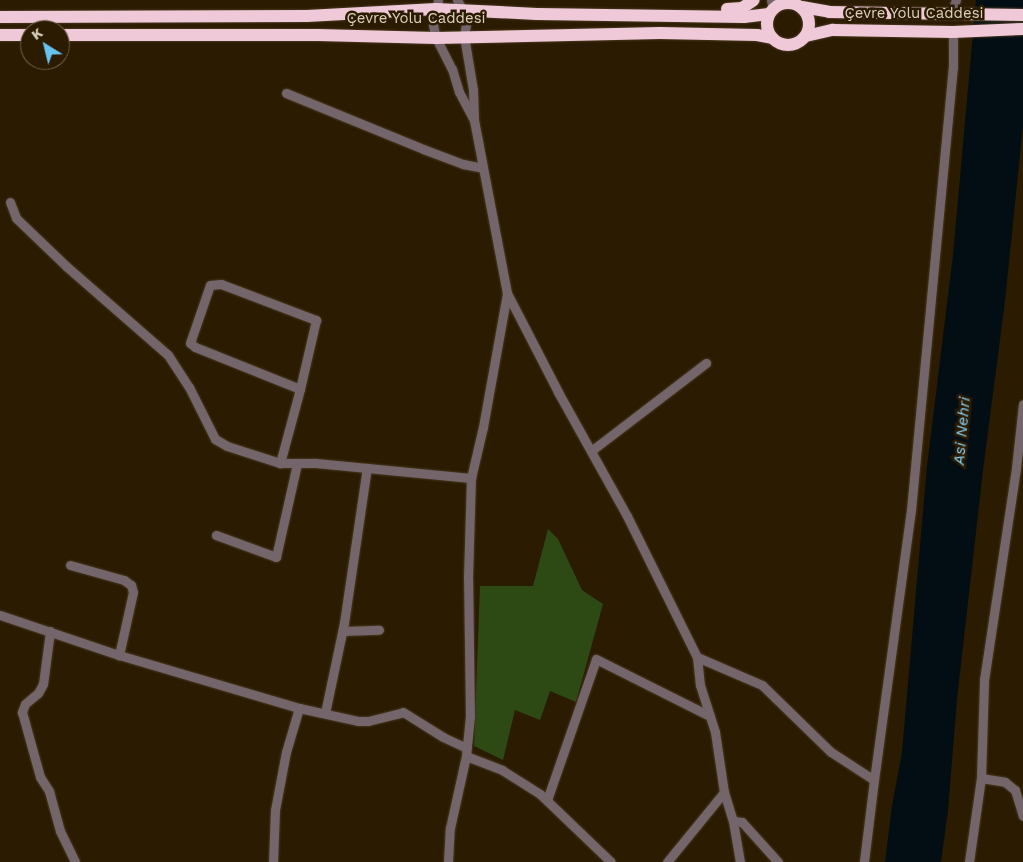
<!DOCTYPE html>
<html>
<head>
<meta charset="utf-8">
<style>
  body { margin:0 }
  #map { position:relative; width:1023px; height:862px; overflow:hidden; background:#2b1b00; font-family:"Work Sans",sans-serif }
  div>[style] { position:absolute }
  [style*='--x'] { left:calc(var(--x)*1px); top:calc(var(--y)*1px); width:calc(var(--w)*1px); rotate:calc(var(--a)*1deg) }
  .green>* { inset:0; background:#2e4a14 }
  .water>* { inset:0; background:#020d14 }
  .roads { filter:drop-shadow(0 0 1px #47381f) drop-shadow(0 0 1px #47381f) }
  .minor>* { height:9px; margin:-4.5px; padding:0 4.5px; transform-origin:4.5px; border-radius:4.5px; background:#74656b }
  .highway>* { height:12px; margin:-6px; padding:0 6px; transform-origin:6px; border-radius:6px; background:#f0c9d8 }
  .highway>.ring { margin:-6px; padding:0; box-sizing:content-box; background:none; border:12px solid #f0c9d8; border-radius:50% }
  span { translate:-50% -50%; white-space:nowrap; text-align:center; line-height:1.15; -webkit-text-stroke:5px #2b1b00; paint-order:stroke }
  .street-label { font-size:15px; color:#dcd1c1 }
  .water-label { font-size:16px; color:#86cff8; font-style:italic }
  .north { position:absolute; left:20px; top:20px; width:50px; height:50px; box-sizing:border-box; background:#2b1b00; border:1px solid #72644d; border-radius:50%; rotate:324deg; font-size:14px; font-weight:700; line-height:20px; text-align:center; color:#dcd1c1 }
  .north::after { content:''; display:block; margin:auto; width:18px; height:22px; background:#67c4f0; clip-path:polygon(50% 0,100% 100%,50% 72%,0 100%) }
</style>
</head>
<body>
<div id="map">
  <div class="green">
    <i style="clip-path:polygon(548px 529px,558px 539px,582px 590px,603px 604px,576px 702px,550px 691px,540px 720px,515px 710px,503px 760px,474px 746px,480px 586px,533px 586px)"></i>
  </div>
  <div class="water">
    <i style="clip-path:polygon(976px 0,1023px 0,1023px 125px,1005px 301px,983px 470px,957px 699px,948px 810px,941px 862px,885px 862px,892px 806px,902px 752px,927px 466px,953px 255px)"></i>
  </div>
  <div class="roads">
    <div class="minor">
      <i style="--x:438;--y:0;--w:25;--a:101"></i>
      <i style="--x:433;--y:25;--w:13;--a:77"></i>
      <i style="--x:436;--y:38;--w:35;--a:63"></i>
      <i style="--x:452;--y:69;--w:24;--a:73"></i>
      <i style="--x:459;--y:92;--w:30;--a:62"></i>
      <i style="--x:457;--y:0;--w:10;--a:61"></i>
      <i style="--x:462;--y:9;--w:16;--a:75"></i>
      <i style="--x:466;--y:24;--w:12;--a:99"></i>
      <i style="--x:464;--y:36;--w:55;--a:80.5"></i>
      <i style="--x:473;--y:90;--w:30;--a:88"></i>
      <i style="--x:474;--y:120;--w:176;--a:79.2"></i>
      <i style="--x:507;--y:293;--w:111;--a:62.7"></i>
      <i style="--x:558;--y:392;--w:142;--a:60.9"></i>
      <i style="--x:627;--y:516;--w:157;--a:63.6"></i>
      <i style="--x:697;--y:657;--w:28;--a:84"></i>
      <i style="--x:700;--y:685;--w:49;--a:72.3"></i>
      <i style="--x:715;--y:732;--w:61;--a:81.5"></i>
      <i style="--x:724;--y:792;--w:30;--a:73"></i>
      <i style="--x:733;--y:821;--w:42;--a:80.3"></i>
      <i style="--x:771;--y:0;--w:9;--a:77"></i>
      <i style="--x:794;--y:0;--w:4;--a:63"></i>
      <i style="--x:951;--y:13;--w:14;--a:-69"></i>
      <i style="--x:286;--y:93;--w:148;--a:22.2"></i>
      <i style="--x:423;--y:149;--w:43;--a:20.6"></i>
      <i style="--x:463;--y:164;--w:20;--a:11"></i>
      <i style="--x:10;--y:202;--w:17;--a:69"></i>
      <i style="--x:16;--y:218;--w:69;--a:43.8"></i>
      <i style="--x:66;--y:266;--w:135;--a:41.1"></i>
      <i style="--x:168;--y:355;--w:38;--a:57"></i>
      <i style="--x:189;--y:387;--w:58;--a:63.4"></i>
      <i style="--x:215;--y:439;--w:14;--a:30"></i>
      <i style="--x:227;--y:446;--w:56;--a:17.8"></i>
      <i style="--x:300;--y:389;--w:113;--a:-158.2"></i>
      <i style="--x:195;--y:347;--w:6;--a:-141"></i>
      <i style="--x:190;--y:343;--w:61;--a:-71"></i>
      <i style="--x:210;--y:285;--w:11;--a:-5"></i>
      <i style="--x:221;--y:284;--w:102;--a:20.8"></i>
      <i style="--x:316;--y:320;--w:71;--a:103.1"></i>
      <i style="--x:300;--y:389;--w:77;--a:105.1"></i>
      <i style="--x:280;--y:463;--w:35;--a:0"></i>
      <i style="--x:315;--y:463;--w:157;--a:5.5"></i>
      <i style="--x:591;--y:451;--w:145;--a:-37.4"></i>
      <i style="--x:216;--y:535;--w:64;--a:20.1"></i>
      <i style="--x:276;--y:557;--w:95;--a:-77.3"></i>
      <i style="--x:70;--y:565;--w:56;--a:15.5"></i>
      <i style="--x:124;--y:580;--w:9;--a:36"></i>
      <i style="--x:131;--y:585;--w:7;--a:74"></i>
      <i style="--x:133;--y:592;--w:65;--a:102.5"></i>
      <i style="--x:0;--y:615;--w:126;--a:18.6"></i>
      <i style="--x:119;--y:655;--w:188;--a:16.4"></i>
      <i style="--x:299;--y:708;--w:60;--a:12.4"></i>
      <i style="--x:358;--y:721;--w:10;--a:0"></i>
      <i style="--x:368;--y:721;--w:36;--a:-14"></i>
      <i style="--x:403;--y:712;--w:47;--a:32"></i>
      <i style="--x:443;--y:737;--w:26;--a:25"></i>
      <i style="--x:50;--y:631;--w:53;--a:97.5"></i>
      <i style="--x:43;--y:684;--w:10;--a:119"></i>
      <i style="--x:38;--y:693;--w:17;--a:140"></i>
      <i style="--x:25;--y:704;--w:9;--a:111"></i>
      <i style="--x:22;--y:712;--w:67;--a:74.5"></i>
      <i style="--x:40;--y:777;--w:17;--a:57"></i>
      <i style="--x:49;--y:791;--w:41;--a:74.6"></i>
      <i style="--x:60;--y:831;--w:34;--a:64"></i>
      <i style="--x:343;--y:631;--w:36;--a:-2"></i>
      <i style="--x:697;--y:657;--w:71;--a:23.3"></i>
      <i style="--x:762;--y:685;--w:96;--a:44.2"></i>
      <i style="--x:831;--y:752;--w:51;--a:33.1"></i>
      <i style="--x:874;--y:780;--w:83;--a:97"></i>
      <i style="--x:325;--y:713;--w:92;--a:-78.1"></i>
      <i style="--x:344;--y:623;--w:157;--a:-81.6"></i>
      <i style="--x:466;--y:756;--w:39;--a:21"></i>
      <i style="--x:502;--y:770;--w:45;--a:32.3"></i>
      <i style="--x:540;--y:794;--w:98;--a:43.8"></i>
      <i style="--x:981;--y:778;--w:98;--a:-88.2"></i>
      <i style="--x:984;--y:680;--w:214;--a:-81.4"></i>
      <i style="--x:1016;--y:468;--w:64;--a:-83.8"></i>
      <i style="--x:874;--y:780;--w:273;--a:-82.2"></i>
      <i style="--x:911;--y:510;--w:444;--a:-84.6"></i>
      <i style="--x:953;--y:68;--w:36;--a:-90"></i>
      <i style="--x:547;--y:800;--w:149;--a:-70.8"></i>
      <i style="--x:596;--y:659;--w:127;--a:26.6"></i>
      <i style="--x:733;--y:821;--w:9;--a:6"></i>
      <i style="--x:742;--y:822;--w:54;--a:48"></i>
      <i style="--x:273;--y:862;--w:52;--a:-87.8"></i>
      <i style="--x:275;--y:810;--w:59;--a:-79.3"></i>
      <i style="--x:286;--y:752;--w:46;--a:-73.5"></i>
      <i style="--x:448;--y:862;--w:34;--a:-87"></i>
      <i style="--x:450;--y:828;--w:74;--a:-77.5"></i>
      <i style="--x:466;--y:756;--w:40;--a:-84.3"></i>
      <i style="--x:470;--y:716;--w:138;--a:-90.8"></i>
      <i style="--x:468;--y:578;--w:100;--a:-88.3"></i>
      <i style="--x:471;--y:478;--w:52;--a:-76.8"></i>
      <i style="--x:483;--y:427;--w:136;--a:-79.8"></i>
      <i style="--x:667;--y:862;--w:90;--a:-50.8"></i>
      <i style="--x:969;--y:862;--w:85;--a:-81.9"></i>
      <i style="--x:981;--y:778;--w:24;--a:9"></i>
      <i style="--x:1005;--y:782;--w:13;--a:39"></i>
      <i style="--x:1015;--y:790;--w:27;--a:73"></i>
    </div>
    <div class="highway">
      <i class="ring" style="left:767px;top:3px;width:30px;height:30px"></i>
      <i style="--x:802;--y:7;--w:27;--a:10"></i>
      <i style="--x:829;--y:12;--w:194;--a:0.9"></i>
      <i style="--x:727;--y:9;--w:15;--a:-4"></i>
      <i style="--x:742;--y:8;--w:14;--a:-34"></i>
      <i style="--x:0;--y:17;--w:307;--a:-0.2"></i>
      <i style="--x:307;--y:16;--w:129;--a:-3.1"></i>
      <i style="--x:436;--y:9;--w:101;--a:2.8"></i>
      <i style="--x:537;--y:14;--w:207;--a:0.8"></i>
      <i style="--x:744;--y:17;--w:25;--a:-7"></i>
      <i style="--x:0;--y:35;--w:30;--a:0"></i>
      <i style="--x:60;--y:35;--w:258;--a:0"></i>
      <i style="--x:318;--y:35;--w:118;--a:1.5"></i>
      <i style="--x:436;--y:38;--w:224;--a:-1.3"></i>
      <i style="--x:660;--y:33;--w:97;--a:1.2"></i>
      <i style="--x:757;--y:35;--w:15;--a:11"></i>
      <i style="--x:806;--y:36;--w:28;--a:-13"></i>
      <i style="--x:833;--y:30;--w:120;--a:1"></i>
      <i style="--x:953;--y:32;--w:70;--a:-2.5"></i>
    </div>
  </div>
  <div class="street-label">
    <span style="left:914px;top:14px">Çevre Yolu Caddesi</span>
    <span style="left:416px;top:19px">Çevre Yolu Caddesi</span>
  </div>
  <div class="water-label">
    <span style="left:962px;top:431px;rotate:-85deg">Asi Nehri</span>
  </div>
  <div class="north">K</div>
</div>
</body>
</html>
